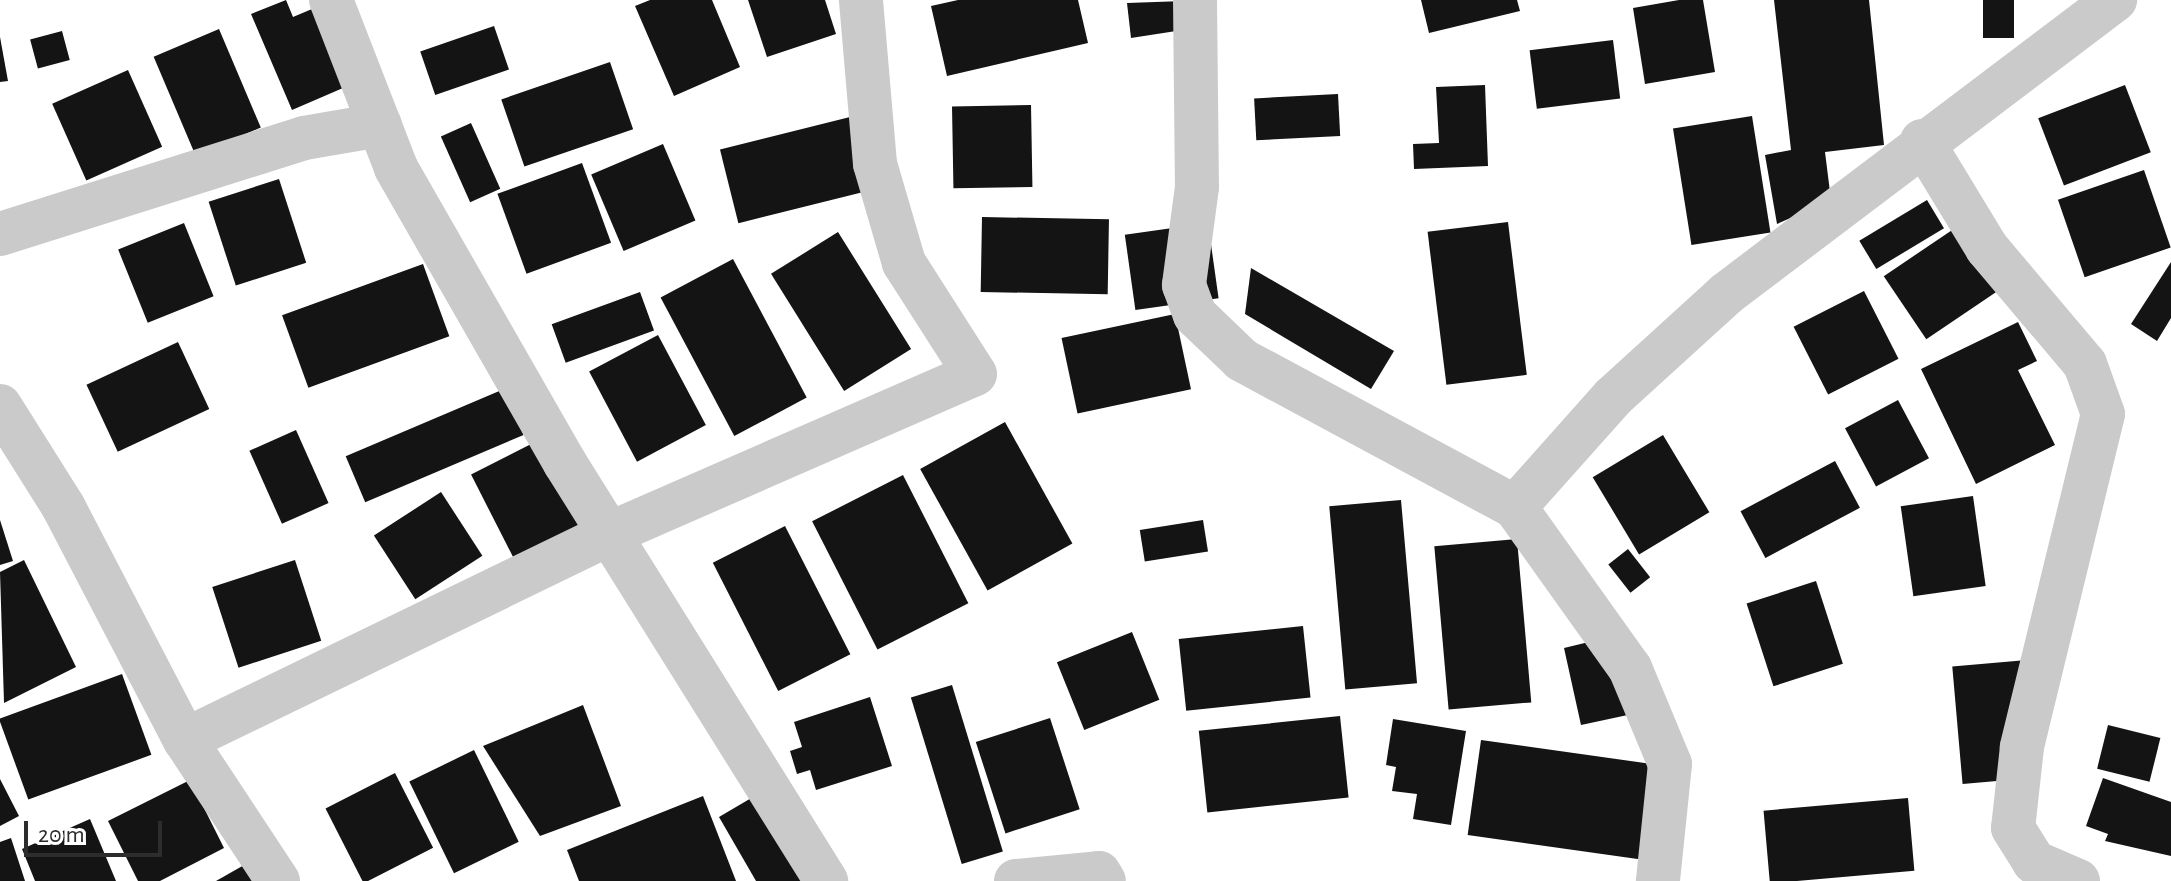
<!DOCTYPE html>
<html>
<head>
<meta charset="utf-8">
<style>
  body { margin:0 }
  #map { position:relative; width:2171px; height:881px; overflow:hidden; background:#fff; font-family:"Alegreya Sans",sans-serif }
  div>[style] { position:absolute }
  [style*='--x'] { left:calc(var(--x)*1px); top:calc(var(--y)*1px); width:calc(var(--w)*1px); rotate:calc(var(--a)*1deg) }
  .building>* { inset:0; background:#141414; transform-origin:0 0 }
  .minor>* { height:44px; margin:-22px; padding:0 22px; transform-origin:22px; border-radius:22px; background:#cacaca }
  span { translate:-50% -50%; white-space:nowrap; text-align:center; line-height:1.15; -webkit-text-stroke:8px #fff; paint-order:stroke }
  .scale { position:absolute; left:24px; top:821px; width:138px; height:36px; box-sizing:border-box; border:4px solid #2d2d2d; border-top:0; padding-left:10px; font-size:24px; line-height:28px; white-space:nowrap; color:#2d2d2d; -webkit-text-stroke:6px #fff; paint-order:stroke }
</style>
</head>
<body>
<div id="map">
  <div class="building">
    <i style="clip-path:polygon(286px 0,293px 17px,331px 1px,343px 88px,292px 110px,251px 14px)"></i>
    <i style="clip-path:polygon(650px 0,712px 0,740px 67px,674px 96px,635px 6px)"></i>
    <i style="clip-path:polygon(748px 0,825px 0,836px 34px,767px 57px)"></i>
    <i style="clip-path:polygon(958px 0,1078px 0,1088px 43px,947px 76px,931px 6px)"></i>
    <i style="clip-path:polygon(1212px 0,1215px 25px,1131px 38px,1127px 3px)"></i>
    <i style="clip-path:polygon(1421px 0,1517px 0,1520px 11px,1429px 33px)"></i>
    <i style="clip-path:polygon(1679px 0,1703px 0,1715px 72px,1645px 84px,1633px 8px)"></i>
    <i style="clip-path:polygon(1774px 0,1869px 0,1884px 145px,1825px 152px,1831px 200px,1777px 224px,1765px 155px,1791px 150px)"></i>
    <i style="left:1983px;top:0;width:31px;height:38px"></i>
    <i style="left:494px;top:26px;width:46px;height:78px;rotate:71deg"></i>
    <i style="left:219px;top:29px;width:107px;height:71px;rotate:67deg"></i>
    <i style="left:62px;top:31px;width:30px;height:33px;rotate:75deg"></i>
    <i style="clip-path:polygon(0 37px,8px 81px,0 82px)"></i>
    <i style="left:1613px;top:40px;width:59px;height:84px;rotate:83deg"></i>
    <i style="left:610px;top:62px;width:71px;height:115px;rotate:71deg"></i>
    <i style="left:128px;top:70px;width:84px;height:83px;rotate:66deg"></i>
    <i style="clip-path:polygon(1485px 85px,1488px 166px,1414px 169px,1413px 144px,1439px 143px,1436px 87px)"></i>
    <i style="left:2125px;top:85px;width:72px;height:93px;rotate:69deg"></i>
    <i style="left:1338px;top:94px;width:42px;height:84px;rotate:87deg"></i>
    <i style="left:1031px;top:105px;width:82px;height:79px;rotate:89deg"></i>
    <i style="left:1752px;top:116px;width:118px;height:80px;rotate:81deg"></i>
    <i style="left:850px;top:117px;width:76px;height:134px;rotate:76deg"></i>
    <i style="left:471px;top:123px;width:72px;height:33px;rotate:66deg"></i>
    <i style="left:663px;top:144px;width:83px;height:78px;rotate:67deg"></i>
    <i style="left:582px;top:163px;width:85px;height:90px;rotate:70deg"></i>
    <i style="left:2144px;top:170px;width:82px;height:91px;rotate:71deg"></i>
    <i style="left:279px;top:179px;width:88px;height:74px;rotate:72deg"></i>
    <i style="left:1927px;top:200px;width:33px;height:79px;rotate:59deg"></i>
    <i style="left:982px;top:217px;width:127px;height:75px;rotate:1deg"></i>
    <i style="left:1970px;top:218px;width:76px;height:104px;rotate:56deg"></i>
    <i style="left:1508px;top:222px;width:154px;height:81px;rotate:83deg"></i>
    <i style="left:184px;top:223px;width:79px;height:71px;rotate:68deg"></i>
    <i style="left:1208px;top:223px;width:76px;height:84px;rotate:82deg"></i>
    <i style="left:838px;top:232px;width:138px;height:79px;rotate:58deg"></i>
    <i style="left:733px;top:259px;width:157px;height:82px;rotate:62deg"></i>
    <i style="clip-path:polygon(2171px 262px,2171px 318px,2157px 341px,2131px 324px)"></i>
    <i style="left:423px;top:264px;width:77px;height:150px;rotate:70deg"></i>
    <i style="clip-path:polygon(1251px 268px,1394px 351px,1371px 389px,1245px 314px)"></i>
    <i style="left:1864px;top:291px;width:76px;height:79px;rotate:63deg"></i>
    <i style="left:640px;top:292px;width:41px;height:94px;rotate:70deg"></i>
    <i style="left:1175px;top:314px;width:77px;height:116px;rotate:78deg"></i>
    <i style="clip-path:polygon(2018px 322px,2037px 361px,2018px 370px,2055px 445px,1976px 484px,1921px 369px)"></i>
    <i style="left:658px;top:335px;width:102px;height:78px;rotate:62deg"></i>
    <i style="left:178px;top:342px;width:74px;height:101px;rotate:65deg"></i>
    <i style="left:504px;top:389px;width:50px;height:172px;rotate:67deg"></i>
    <i style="left:1898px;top:400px;width:66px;height:60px;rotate:62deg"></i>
    <i style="left:1005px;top:422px;width:139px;height:97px;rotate:61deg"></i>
    <i style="left:296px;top:430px;width:80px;height:51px;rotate:66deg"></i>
    <i style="left:1663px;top:435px;width:90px;height:82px;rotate:59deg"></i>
    <i style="left:537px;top:441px;width:113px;height:74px;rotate:63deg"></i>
    <i style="left:1835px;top:461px;width:53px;height:107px;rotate:62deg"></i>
    <i style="left:903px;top:475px;width:144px;height:102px;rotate:63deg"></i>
    <i style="left:441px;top:492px;width:76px;height:80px;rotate:57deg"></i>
    <i style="left:1973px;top:496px;width:91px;height:73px;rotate:82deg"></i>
    <i style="left:1401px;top:500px;width:184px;height:72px;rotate:85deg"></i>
    <i style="clip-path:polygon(0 520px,13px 561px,0 565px)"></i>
    <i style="left:1203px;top:520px;width:32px;height:64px;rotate:81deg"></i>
    <i style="left:785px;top:526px;width:144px;height:81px;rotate:63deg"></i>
    <i style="left:1517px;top:539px;width:164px;height:83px;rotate:85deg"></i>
    <i style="left:1628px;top:549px;width:36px;height:25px;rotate:52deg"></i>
    <i style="clip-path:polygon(24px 560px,76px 667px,4px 703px,0 572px)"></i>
    <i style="left:295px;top:560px;width:85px;height:87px;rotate:72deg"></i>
    <i style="left:1816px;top:581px;width:87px;height:73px;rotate:72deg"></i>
    <i style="left:1303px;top:626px;width:72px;height:125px;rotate:84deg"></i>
    <i style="left:1132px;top:632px;width:73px;height:81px;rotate:68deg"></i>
    <i style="clip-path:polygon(1593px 641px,1637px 713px,1581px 725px,1564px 648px)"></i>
    <i style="left:2027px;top:660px;width:118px;height:75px;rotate:85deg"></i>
    <i style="left:122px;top:674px;width:86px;height:131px;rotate:70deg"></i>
    <i style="left:952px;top:685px;width:174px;height:43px;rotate:73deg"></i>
    <i style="clip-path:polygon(870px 697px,892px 766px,816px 790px,810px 770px,797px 774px,790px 751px,802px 747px,794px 722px)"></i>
    <i style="clip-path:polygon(583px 705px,621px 806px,540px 836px,483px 746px)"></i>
    <i style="left:1340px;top:716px;width:82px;height:142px;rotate:84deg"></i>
    <i style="left:1050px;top:718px;width:96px;height:78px;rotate:72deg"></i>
    <i style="clip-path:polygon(1393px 719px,1466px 731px,1451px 825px,1413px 819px,1417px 794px,1392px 791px,1396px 767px,1386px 765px)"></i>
    <i style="left:2108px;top:725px;width:54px;height:45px;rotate:14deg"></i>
    <i style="left:1481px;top:740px;width:177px;height:96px;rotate:8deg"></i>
    <i style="left:474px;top:750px;width:102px;height:72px;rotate:64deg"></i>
    <i style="left:395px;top:773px;width:84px;height:78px;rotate:63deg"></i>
    <i style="clip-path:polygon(2103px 778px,2171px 802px,2171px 856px,2105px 841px,2108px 834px,2086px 826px)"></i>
    <i style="clip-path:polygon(0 779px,19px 816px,0 826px)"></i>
    <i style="clip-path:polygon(190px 780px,224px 848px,160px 881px,138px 881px,108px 821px)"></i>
    <i style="clip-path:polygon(703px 796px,736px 881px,579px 881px,567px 850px)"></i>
    <i style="clip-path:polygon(753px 797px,802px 881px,756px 881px,719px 817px)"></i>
    <i style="left:1908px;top:798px;width:73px;height:145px;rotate:85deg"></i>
    <i style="clip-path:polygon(90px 819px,116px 881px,35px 881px,22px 849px)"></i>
    <i style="clip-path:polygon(11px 838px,25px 881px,0 881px,0 842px)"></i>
    <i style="clip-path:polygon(258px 857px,271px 881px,216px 881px)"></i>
  </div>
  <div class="minor">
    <i style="--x:331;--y:0;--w:180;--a:68.8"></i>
    <i style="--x:396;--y:168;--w:340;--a:60.2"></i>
    <i style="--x:565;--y:463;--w:493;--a:58"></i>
    <i style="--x:1195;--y:0;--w:187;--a:89.4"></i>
    <i style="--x:1197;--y:187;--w:99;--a:97.6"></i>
    <i style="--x:1184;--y:285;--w:32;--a:70"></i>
    <i style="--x:1195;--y:315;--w:65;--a:43.8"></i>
    <i style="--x:1242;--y:360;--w:310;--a:28.3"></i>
    <i style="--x:1515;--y:507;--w:198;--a:54.5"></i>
    <i style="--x:1630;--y:668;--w:104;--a:67.4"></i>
    <i style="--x:1670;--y:764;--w:118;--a:95.9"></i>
    <i style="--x:1922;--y:141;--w:125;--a:58.7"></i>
    <i style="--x:1987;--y:248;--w:152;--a:49.8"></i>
    <i style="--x:2085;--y:364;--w:53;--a:70.2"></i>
    <i style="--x:2103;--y:414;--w:343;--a:103.7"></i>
    <i style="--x:2022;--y:747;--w:81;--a:96.3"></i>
    <i style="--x:2013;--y:828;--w:40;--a:58"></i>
    <i style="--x:2034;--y:862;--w:48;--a:23.4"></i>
    <i style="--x:0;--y:234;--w:319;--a:-17.5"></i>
    <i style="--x:304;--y:138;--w:77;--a:-9.7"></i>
    <i style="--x:0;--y:406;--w:118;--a:57.8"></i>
    <i style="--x:63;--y:506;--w:264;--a:62.5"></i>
    <i style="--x:185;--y:740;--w:169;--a:56.6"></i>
    <i style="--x:1515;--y:507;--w:147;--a:-48.3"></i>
    <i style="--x:1613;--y:397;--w:153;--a:-42.3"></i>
    <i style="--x:1726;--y:294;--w:488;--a:-37.1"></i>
    <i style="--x:185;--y:740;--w:474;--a:-25.9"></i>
    <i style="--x:611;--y:533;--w:397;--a:-23.6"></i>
    <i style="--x:975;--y:374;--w:132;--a:-122.6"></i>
    <i style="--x:904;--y:263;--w:103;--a:-106.3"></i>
    <i style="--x:875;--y:164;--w:165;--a:-94.9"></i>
    <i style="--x:1016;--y:881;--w:83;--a:-5.5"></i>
    <i style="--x:1099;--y:873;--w:9;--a:58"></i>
  </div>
  <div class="scale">20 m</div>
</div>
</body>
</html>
